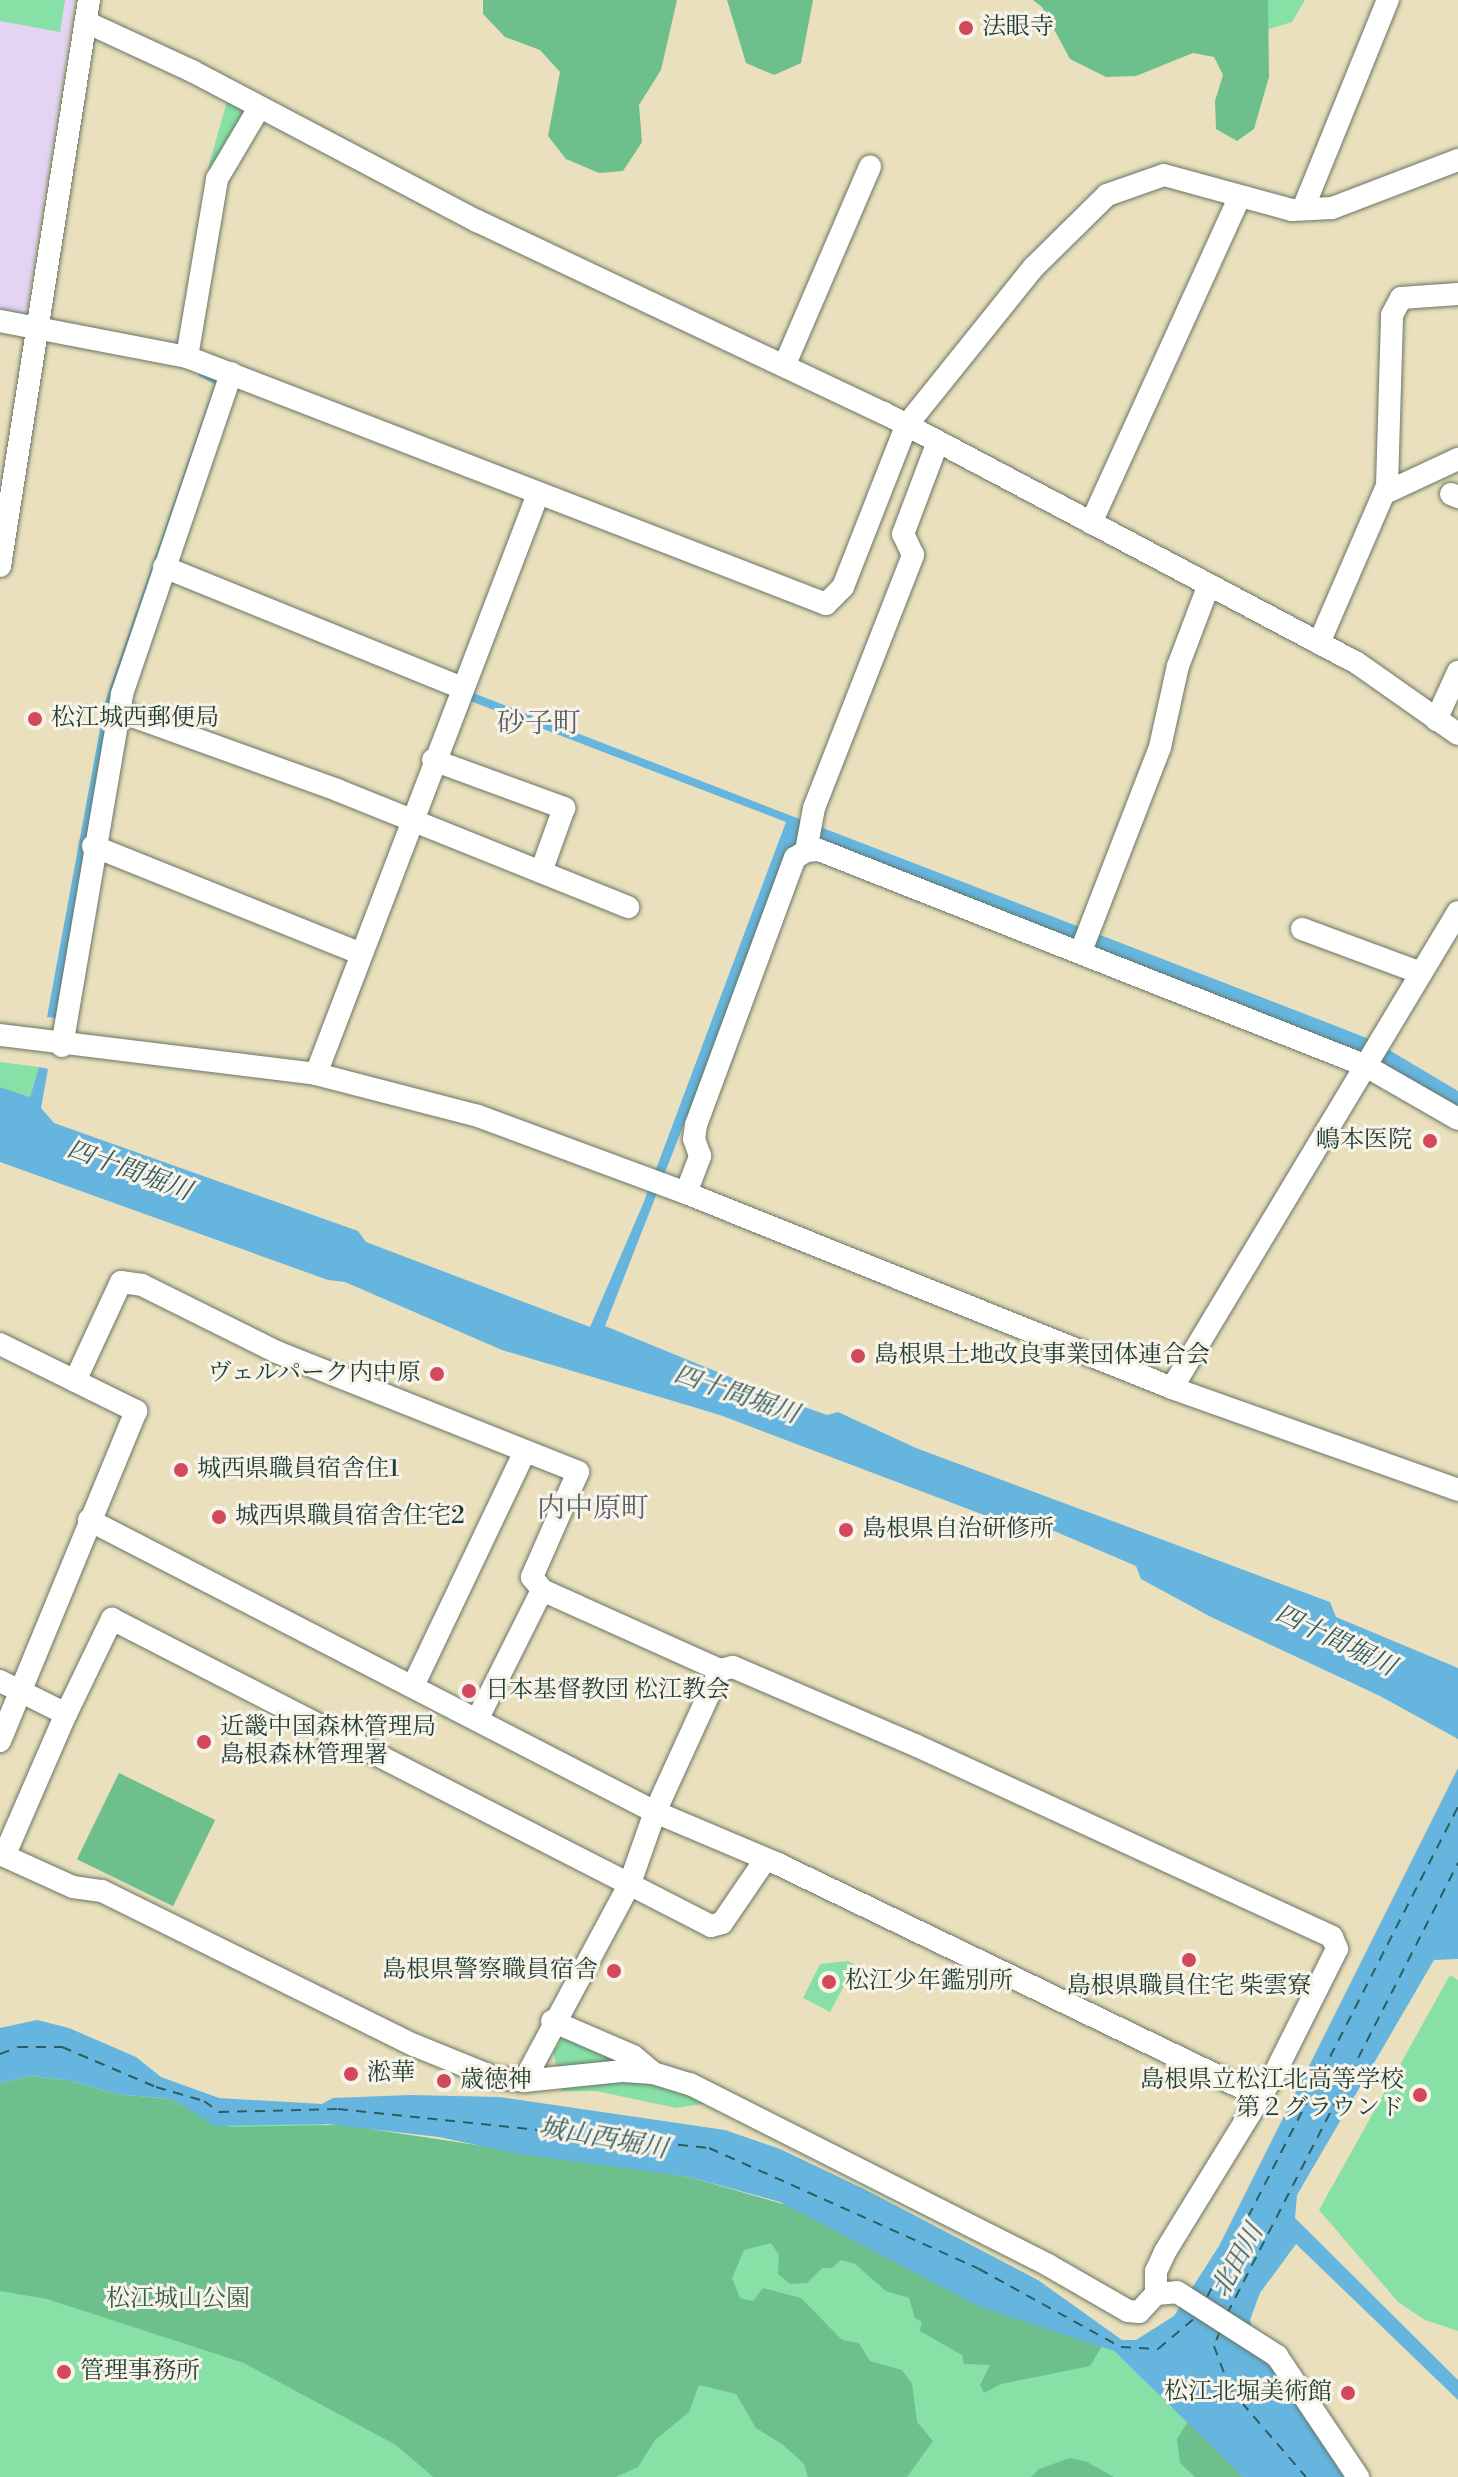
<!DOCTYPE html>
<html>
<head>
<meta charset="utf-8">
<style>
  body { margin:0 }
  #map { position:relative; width:1458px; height:2477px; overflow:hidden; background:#eae0bd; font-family:"Libre Bodoni","Noto Serif JP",serif }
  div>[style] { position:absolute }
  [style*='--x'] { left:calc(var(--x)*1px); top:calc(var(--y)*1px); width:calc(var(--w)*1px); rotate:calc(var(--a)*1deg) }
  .built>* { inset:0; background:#e4d3f2 }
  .green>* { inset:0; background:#87e1a7 }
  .forest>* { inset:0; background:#6dbf8c; transform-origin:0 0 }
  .water>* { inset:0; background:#65b5df }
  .ferry>* { height:2px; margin-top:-1px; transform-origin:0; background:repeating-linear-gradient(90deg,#305b5f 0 10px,transparent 0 18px) }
  .roads { filter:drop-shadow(0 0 2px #667664) drop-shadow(0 0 2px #667664) }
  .minor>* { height:22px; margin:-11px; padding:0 11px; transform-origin:11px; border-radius:11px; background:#fff }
  .dots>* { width:22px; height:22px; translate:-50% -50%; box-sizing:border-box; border:4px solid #f7f3e8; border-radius:50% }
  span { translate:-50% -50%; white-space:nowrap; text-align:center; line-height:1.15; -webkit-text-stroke:6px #f7f3e8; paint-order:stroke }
  .poi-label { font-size:24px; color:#1f3d34 }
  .left { translate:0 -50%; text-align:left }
  .right { translate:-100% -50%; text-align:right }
  .park-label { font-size:24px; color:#345e4b }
  .water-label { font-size:26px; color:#305b5f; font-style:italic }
  .quarter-label { font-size:28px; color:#5a626e }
</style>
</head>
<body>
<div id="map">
  <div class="built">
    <i style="clip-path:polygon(0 0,75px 0,25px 319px,0 315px)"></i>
  </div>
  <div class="green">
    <i style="clip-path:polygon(0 0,65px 0,60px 32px,0 21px)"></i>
    <i style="clip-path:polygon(1260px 0,1305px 0,1292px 22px,1266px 30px)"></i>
    <i style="clip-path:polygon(228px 98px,247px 109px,212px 170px,208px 168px)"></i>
    <i style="clip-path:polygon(0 1062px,39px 1067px,30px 1097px,0 1087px)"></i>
    <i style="clip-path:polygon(848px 1961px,855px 1965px,830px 2012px,803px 1998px,820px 1964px)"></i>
    <i style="clip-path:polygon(1450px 1975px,1458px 1980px,1458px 2331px,1425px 2320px,1398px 2302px,1319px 2210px)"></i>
    <i style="clip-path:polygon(566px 2034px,630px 2063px,558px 2072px,553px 2052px)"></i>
    <i style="clip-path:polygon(599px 2080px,661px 2083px,709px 2103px,676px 2108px,596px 2091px,562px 2091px,561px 2086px)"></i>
    <i style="clip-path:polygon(0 2083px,400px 2134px,944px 2289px,1114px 2351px,1243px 2477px,0 2477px)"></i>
  </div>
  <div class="forest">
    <i style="clip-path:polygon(483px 0,677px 0,661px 70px,639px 105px,642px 142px,623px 171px,599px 173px,566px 159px,548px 136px,560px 72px,540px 50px,505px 37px,483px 14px)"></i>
    <i style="clip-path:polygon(727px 0,813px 0,801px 63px,774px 75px,746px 63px)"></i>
    <i style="clip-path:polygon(1033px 0,1268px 0,1269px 77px,1254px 129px,1237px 141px,1216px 129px,1215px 101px,1223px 75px,1214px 57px,1193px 53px,1136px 76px,1106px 77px,1070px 59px,1042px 7px)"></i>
    <i style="left:119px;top:1773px;width:107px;height:96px;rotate:26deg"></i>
    <i style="clip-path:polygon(30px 2076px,68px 2080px,116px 2094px,172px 2099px,207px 2121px,231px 2127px,343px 2125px,689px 2177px,790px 2206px,980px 2307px,1102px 2346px,1090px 2366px,1001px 2384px,984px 2393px,980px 2385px,990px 2365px,964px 2364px,962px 2355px,920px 2331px,922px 2322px,915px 2318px,909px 2298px,886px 2291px,855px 2264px,841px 2260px,832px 2268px,822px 2268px,807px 2283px,790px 2284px,778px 2274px,779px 2255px,771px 2243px,744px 2250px,732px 2278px,740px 2298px,753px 2301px,763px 2288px,801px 2298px,842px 2340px,859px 2343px,870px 2361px,902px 2370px,912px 2384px,917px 2422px,933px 2441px,907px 2477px,808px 2477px,804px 2464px,782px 2444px,756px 2428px,736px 2394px,699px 2385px,689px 2412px,655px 2440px,638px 2467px,616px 2477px,433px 2477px,396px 2445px,244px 2363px,47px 2299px,0 2291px,0 2083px)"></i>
    <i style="clip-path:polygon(1187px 2423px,1196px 2426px,1243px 2477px,1195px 2477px,1180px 2463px,1177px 2439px)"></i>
    <i style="clip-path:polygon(1070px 2458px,1087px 2462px,1114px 2477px,1031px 2477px,1039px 2469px)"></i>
  </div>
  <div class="water">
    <i style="clip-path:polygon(198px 368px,218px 376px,154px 580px,58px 1018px,47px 1017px,105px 702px,215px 384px,199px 376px)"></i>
    <i style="clip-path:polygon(468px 691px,1336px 1026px,1374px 1041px,1458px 1091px,1458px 1109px,819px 841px,793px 845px,605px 1326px,796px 1404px,827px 1415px,838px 1412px,916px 1448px,1330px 1602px,1336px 1617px,1458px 1668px,1458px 1739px,1380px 1696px,1211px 1617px,1141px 1579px,1136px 1566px,1033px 1522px,1021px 1529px,720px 1415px,502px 1350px,345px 1282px,328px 1280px,0 1162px,0 1087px,30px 1097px,39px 1067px,48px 1069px,41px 1108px,54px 1123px,358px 1231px,366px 1242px,590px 1327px,643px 1204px,786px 822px,465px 699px)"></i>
    <i style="clip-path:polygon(1458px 1768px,1458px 1959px,1434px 1960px,1297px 2195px,1295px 2218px,1458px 2380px,1458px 2400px,1296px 2244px,1260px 2293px,1250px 2320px,1261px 2357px,1278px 2375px,1348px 2477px,1243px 2477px,1114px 2351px,980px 2307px,780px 2202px,689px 2177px,519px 2154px,439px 2137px,326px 2124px,215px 2126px,172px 2099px,116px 2094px,68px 2080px,30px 2076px,0 2083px,0 2028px,37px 2020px,69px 2028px,136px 2057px,161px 2077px,219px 2098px,322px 2104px,333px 2098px,410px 2095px,499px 2097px,725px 2130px,780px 2149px,866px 2190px,1038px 2280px,1122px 2340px,1136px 2340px,1174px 2316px,1219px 2246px)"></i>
  </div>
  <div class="ferry">
    <i style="--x:0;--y:2054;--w:19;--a:-21"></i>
    <i style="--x:18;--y:2047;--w:44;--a:0"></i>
    <i style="--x:62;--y:2047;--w:102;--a:23.1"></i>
    <i style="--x:156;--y:2087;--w:50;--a:16.3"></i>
    <i style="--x:204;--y:2101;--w:19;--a:36"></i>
    <i style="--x:219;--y:2112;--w:119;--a:-1.4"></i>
    <i style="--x:338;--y:2109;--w:373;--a:6"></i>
    <i style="--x:709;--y:2148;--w:296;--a:24.1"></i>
    <i style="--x:979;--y:2269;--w:162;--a:28.8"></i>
    <i style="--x:1121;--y:2347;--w:37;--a:3"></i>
    <i style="--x:1158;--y:2349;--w:50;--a:-40.1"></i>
    <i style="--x:1207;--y:2297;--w:551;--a:-62.88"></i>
    <i style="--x:1227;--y:2314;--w:507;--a:-62.88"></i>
    <i style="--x:1220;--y:2331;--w:16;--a:112"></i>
    <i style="--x:1214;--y:2346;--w:46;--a:69.6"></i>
    <i style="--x:1230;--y:2389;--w:116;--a:49.2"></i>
  </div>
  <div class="roads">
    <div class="minor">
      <i style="--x:86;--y:22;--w:117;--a:24.8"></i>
      <i style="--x:192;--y:71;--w:322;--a:27.8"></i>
      <i style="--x:477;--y:221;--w:450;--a:25.3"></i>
      <i style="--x:884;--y:413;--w:535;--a:27.86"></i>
      <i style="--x:1357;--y:663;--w:123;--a:35.1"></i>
      <i style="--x:1303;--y:209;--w:226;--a:-67.9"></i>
      <i style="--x:0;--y:321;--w:190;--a:10.9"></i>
      <i style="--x:187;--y:357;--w:685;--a:21.13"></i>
      <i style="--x:826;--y:604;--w:24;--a:-45"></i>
      <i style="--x:843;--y:587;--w:173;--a:-68.6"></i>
      <i style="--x:906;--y:426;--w:204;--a:-51.2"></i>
      <i style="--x:1034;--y:267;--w:103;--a:-44.6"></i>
      <i style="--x:1107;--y:195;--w:60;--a:-19.3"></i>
      <i style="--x:1164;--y:175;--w:133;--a:15.3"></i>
      <i style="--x:1292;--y:210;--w:40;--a:-2.9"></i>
      <i style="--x:1332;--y:208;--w:135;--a:-20.9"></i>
      <i style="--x:187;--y:357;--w:181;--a:-80.4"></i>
      <i style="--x:217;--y:179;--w:82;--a:-59.4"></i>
      <i style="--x:785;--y:364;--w:215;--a:-66.7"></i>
      <i style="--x:1385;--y:493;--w:81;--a:-25"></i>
      <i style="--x:1451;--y:494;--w:8;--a:23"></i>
      <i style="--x:1091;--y:523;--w:357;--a:-65.5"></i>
      <i style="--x:0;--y:566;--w:573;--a:-81.06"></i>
      <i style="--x:164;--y:567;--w:322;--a:22.1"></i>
      <i style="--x:1319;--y:643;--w:171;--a:-66.6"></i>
      <i style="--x:1387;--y:486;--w:171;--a:-88.3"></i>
      <i style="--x:1392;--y:315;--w:19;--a:-62"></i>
      <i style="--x:1401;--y:298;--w:57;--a:-4"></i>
      <i style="--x:118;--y:711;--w:233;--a:19.8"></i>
      <i style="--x:337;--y:790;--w:314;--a:21.9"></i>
      <i style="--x:1436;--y:720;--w:53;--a:-65.4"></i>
      <i style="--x:433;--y:760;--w:140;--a:20.1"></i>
      <i style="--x:564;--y:808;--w:68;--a:109.8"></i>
      <i style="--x:93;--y:846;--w:289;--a:21.9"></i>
      <i style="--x:806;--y:851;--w:44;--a:-79.5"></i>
      <i style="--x:814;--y:808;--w:272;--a:-68.6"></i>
      <i style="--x:913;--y:555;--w:23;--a:-115"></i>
      <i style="--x:903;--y:534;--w:96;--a:-69.3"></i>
      <i style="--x:1302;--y:929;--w:127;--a:20.3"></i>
      <i style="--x:1081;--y:951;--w:219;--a:-68.8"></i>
      <i style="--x:1160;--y:747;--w:83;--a:-77.5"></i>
      <i style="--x:1178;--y:666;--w:85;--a:-69.2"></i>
      <i style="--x:0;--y:1035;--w:318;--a:7"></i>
      <i style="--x:316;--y:1074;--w:167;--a:14.5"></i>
      <i style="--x:478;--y:1116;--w:222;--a:20.3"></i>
      <i style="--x:686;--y:1193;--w:524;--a:21.86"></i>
      <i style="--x:1172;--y:1388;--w:304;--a:19.6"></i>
      <i style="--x:62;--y:1046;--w:357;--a:-80.3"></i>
      <i style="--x:122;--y:694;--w:339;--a:-71.2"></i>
      <i style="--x:316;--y:1074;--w:621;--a:-69.06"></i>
      <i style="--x:686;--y:1193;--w:40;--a:-69"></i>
      <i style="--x:700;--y:1156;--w:18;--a:-109"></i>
      <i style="--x:694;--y:1139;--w:14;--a:-82"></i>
      <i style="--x:696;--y:1125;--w:285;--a:-69.7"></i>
      <i style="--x:795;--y:858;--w:13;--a:-32"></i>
      <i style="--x:806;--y:851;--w:13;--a:-4"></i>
      <i style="--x:819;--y:850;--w:586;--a:21.53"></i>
      <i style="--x:1364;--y:1065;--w:108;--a:29.9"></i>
      <i style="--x:0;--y:1344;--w:152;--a:26.2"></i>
      <i style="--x:136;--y:1411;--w:357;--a:112.4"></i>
      <i style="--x:75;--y:1381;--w:109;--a:-65.1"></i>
      <i style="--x:121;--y:1282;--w:21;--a:8"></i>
      <i style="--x:142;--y:1285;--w:151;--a:26.4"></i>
      <i style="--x:277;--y:1352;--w:324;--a:21.7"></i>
      <i style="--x:578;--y:1472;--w:115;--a:113.7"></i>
      <i style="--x:532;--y:1577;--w:16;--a:52"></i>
      <i style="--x:542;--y:1590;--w:195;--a:24.2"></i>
      <i style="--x:720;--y:1670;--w:13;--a:-13"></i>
      <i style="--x:733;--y:1667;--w:198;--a:23.2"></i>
      <i style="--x:915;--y:1745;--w:459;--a:24.7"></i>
      <i style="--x:1332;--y:1937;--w:13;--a:67"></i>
      <i style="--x:1337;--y:1949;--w:139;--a:116.6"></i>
      <i style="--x:1275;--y:2073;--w:210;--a:121.6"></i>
      <i style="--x:1165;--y:2252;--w:21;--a:115"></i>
      <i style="--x:1156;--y:2271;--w:23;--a:90"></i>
      <i style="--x:1172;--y:1388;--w:555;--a:-59"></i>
      <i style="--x:89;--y:1520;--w:637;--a:27.29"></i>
      <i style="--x:655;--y:1812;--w:134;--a:22.9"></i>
      <i style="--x:778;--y:1864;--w:536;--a:25.75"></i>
      <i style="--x:0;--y:1681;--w:74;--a:26.6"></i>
      <i style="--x:66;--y:1714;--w:106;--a:-64.2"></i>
      <i style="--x:112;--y:1619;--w:673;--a:27.14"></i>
      <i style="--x:711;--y:1926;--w:11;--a:-15"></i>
      <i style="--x:722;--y:1923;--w:76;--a:-55.7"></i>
      <i style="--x:413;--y:1686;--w:260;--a:-64.5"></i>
      <i style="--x:477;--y:1720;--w:145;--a:-63.4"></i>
      <i style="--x:0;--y:1854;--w:80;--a:24.3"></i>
      <i style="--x:73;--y:1887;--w:29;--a:8"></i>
      <i style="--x:102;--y:1891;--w:348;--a:26.3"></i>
      <i style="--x:414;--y:2045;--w:85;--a:22.1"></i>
      <i style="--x:493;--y:2077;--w:31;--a:7"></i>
      <i style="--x:524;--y:2081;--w:100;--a:-5.8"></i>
      <i style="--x:623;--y:2071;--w:30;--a:4"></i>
      <i style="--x:653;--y:2073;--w:39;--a:17"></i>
      <i style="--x:690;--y:2084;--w:401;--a:26.8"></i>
      <i style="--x:1048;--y:2265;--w:92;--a:29.9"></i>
      <i style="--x:1128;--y:2311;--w:11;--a:5"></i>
      <i style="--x:1139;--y:2312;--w:25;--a:-47"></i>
      <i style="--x:1156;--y:2294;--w:21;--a:-5"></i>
      <i style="--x:1177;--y:2292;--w:119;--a:32.6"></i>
      <i style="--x:1277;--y:2356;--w:146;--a:56.2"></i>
      <i style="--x:5;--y:1854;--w:153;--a:-66.5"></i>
      <i style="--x:552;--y:2021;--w:88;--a:23.4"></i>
      <i style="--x:633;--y:2056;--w:26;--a:40"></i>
      <i style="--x:524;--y:2081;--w:225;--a:-61.8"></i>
      <i style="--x:630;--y:1883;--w:75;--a:-70.6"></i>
      <i style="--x:655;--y:1812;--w:156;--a:-65.4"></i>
    </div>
  </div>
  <div class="dots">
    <i style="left:966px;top:28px;background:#d1495b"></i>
    <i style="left:35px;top:719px;background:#d1495b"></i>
    <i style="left:1430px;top:1141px;background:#d1495b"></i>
    <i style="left:858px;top:1356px;background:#d1495b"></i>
    <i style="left:437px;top:1374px;background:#d1495b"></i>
    <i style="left:181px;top:1470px;background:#d1495b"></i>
    <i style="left:219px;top:1517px;background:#d1495b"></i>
    <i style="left:846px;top:1530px;background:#d1495b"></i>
    <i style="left:469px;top:1691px;background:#d1495b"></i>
    <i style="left:204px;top:1742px;background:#d1495b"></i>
    <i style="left:1189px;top:1960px;background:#d1495b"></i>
    <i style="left:614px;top:1971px;background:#d1495b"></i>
    <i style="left:829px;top:1982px;background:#d1495b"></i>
    <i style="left:351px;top:2074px;background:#d1495b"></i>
    <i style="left:444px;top:2081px;background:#d1495b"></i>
    <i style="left:1420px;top:2095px;background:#d1495b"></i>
    <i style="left:64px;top:2372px;background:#d1495b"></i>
    <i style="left:1348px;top:2393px;background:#d1495b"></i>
  </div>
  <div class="poi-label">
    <span class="left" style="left:982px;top:28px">法眼寺</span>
    <span class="left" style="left:51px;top:719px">松江城西郵便局</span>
    <span class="right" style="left:1412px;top:1141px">嶋本医院</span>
    <span class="left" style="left:874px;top:1356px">島根県土地改良事業団体連合会</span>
    <span class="right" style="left:421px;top:1374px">ヴェルパーク内中原</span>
    <span class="left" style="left:197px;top:1470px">城西県職員宿舎住1</span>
    <span class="left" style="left:235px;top:1517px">城西県職員宿舎住宅2</span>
    <span class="left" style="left:862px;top:1530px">島根県自治研修所</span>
    <span class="left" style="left:485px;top:1691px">日本基督教団 松江教会</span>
    <span class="left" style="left:220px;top:1742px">近畿中国森林管理局<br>島根森林管理署</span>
    <span class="right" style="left:598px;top:1971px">島根県警察職員宿舎</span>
    <span class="left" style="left:845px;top:1982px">松江少年鑑別所</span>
    <span style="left:1189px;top:1987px">島根県職員住宅 柴雲寮</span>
    <span class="left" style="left:367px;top:2074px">淞華</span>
    <span class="left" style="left:460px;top:2081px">歳徳神</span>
    <span class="right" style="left:1404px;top:2095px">島根県立松江北高等学校<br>第２グラウンド</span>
    <span class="left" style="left:80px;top:2372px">管理事務所</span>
    <span class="right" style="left:1332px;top:2393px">松江北堀美術館</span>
  </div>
  <div class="park-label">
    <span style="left:178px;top:2300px">松江城山公園</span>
  </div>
  <div class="water-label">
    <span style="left:129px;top:1171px;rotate:20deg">四十間堀川</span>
    <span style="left:736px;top:1395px;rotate:19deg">四十間堀川</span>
    <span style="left:1335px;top:1641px;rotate:26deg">四十間堀川</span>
    <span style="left:603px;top:2139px;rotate:10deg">城山西堀川</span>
    <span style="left:1238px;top:2261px;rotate:-61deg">北田川</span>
  </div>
  <div class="quarter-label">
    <span style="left:539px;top:724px">砂子町</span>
    <span style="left:593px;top:1509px">内中原町</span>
  </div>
</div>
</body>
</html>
